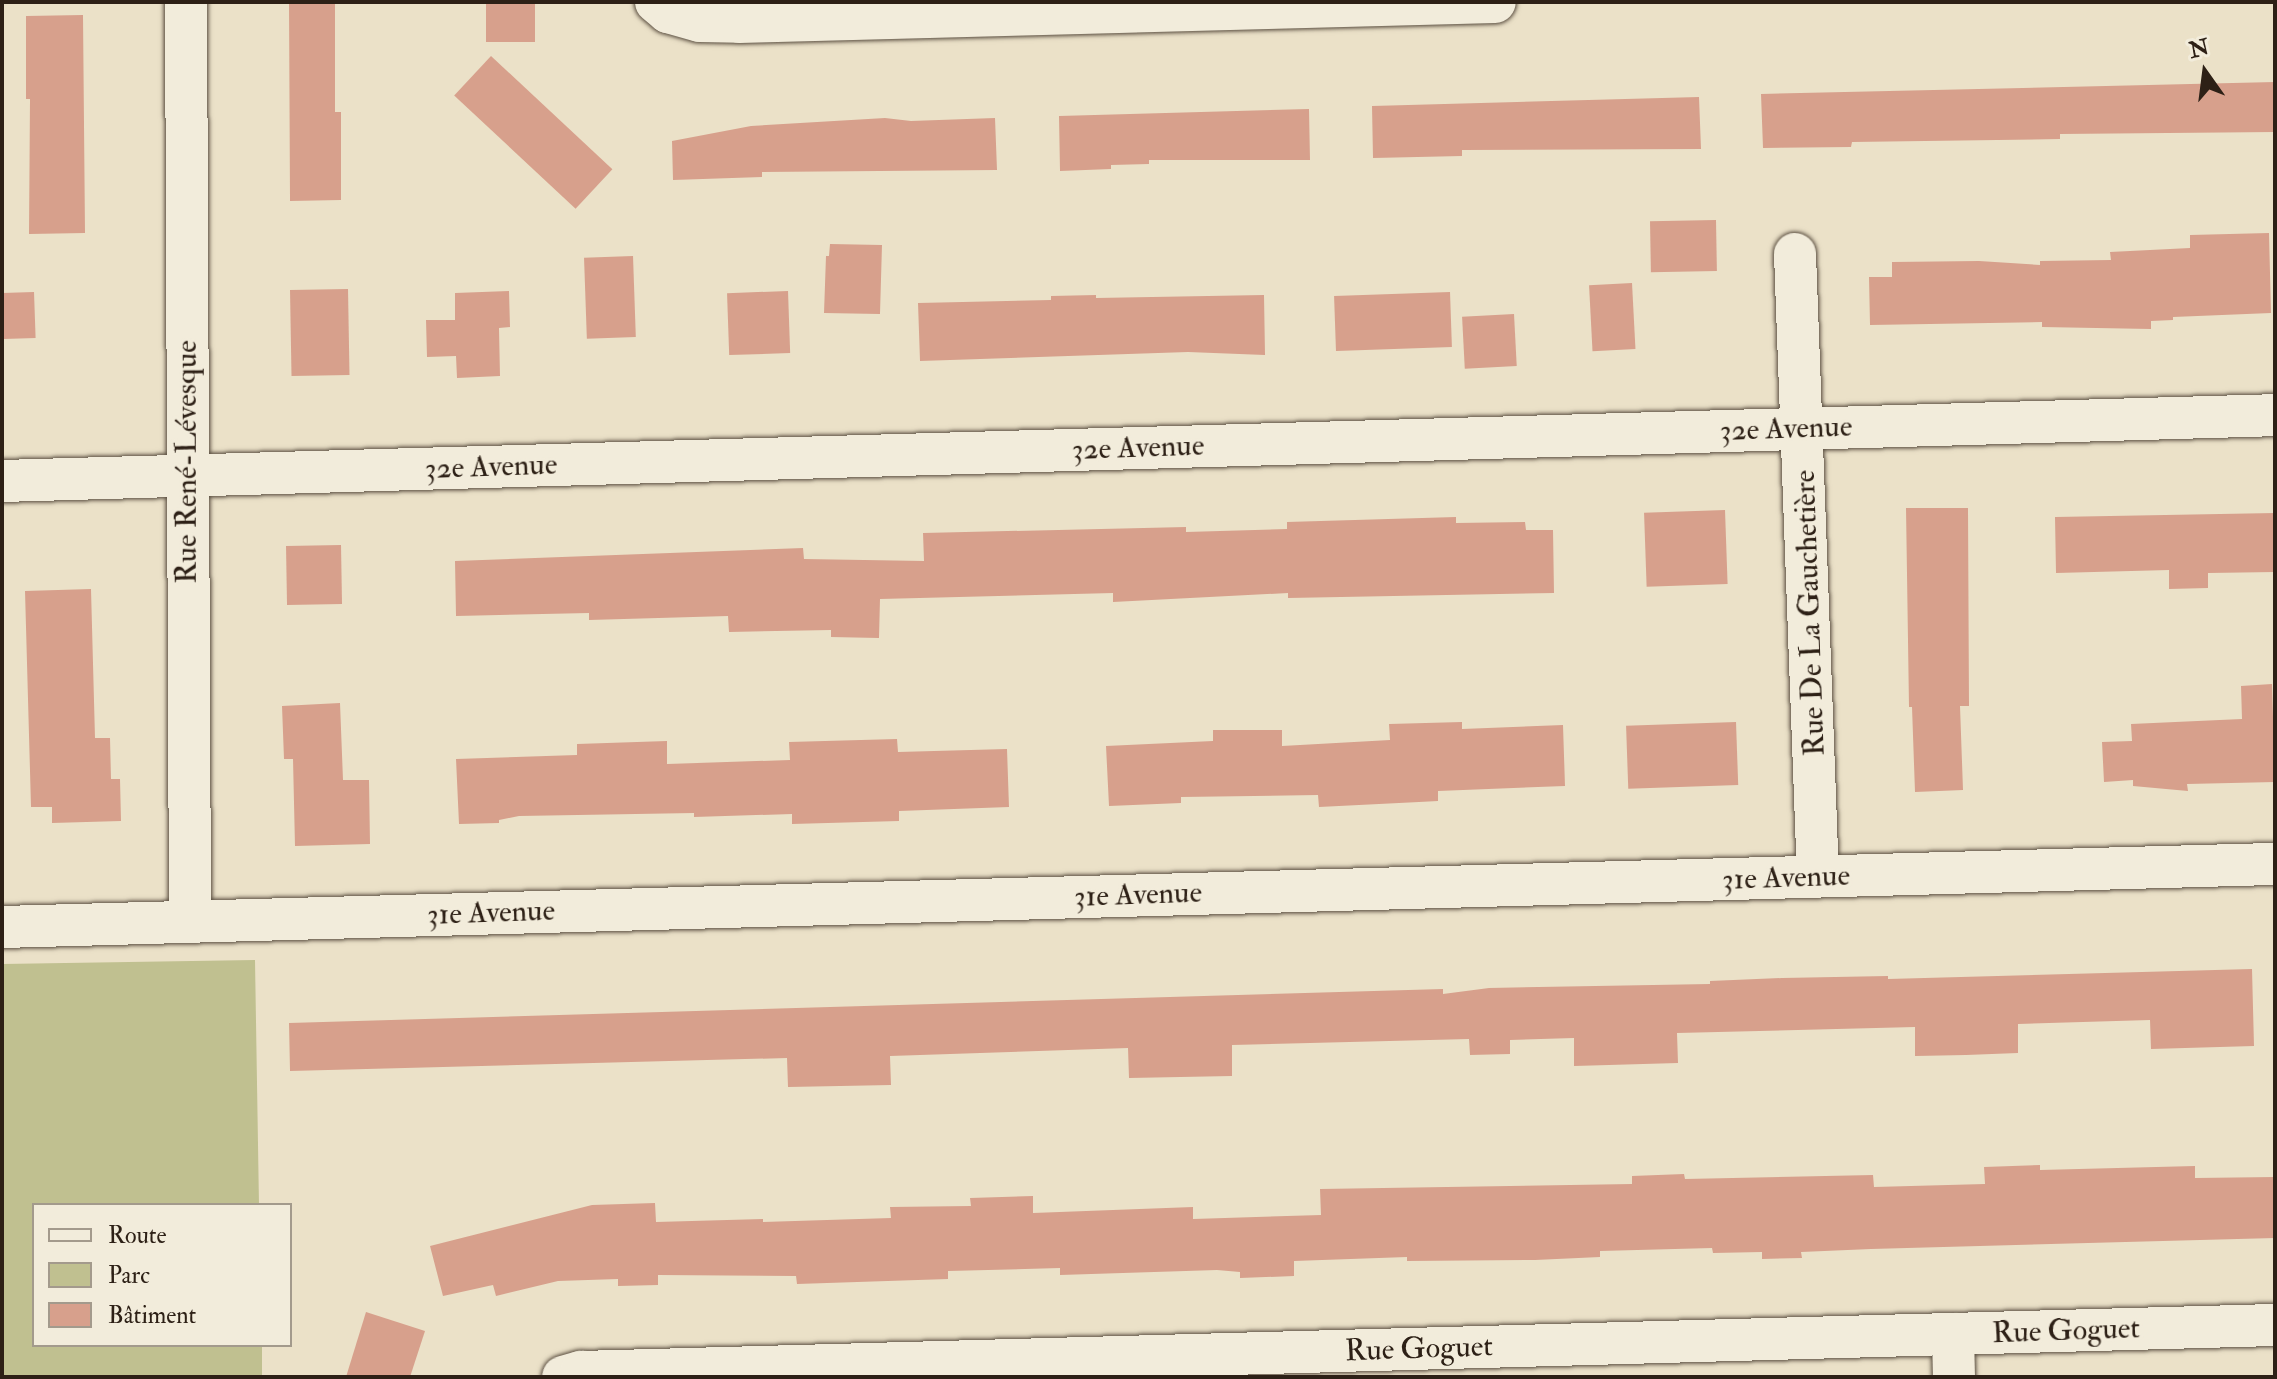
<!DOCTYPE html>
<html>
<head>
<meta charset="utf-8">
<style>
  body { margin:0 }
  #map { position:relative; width:2277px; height:1379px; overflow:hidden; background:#ebe1c8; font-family:"IM FELL Double Pica",serif }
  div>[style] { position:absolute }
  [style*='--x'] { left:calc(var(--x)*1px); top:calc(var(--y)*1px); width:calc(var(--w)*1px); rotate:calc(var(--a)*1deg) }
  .green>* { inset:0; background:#c0c090 }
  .building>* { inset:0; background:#d7a08c; transform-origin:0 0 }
  .roads { filter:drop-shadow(0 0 2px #5c5042) drop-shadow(0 0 2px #5c5042) }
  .minor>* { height:42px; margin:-21px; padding:0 21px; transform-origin:21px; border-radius:21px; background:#f2ecdb }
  span { translate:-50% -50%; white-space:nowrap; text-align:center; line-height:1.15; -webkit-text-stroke:6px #f2ecdb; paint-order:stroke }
  .street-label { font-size:30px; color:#2d2016 }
  .frame { position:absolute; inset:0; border:4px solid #2d2016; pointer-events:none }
  .legend { position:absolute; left:32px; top:1203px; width:260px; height:144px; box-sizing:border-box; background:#f2ecdb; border:2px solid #a39a8c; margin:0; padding:10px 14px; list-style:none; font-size:24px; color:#2d2016 }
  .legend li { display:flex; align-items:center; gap:16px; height:40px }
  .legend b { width:40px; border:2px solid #a39a8c }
  .north { position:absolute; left:2165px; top:32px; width:80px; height:80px; -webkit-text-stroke:6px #f2ecdb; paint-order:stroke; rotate:346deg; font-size:22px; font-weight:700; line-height:32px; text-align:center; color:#2d2016 }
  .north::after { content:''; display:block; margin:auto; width:28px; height:36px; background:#2d2016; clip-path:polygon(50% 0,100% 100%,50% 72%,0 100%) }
</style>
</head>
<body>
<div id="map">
  <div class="green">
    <i style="clip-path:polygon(255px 960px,259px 1205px,34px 1205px,34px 1345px,262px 1345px,262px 1377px,2px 1377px,2px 964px)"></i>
  </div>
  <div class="building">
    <i style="clip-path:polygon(289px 2px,335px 2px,335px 112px,341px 112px,341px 200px,290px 201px)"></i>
    <i style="left:486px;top:2px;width:49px;height:40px"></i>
    <i style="clip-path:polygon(83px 15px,85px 233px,29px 234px,30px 99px,26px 99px,26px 16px)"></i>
    <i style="left:491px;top:56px;width:166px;height:54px;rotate:43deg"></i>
    <i style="clip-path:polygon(2275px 82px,2275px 132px,2060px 134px,2060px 139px,1852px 142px,1851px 147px,1763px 148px,1761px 94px)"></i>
    <i style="clip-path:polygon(1699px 97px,1701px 149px,1462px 150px,1462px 156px,1373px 158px,1372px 106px)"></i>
    <i style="clip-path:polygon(1309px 109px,1310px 160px,1149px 160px,1149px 164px,1111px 165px,1111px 169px,1060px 171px,1059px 116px)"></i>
    <i style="clip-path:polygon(885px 118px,911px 121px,995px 118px,997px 170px,762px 172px,762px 177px,673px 180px,672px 141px,751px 126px)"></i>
    <i style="left:1716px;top:220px;width:51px;height:66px;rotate:89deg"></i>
    <i style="clip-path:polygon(2269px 233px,2271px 313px,2173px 317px,2173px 320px,2151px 321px,2151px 329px,2042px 327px,2042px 322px,1870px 325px,1869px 277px,1892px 277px,1892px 262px,1979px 261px,2040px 265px,2040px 261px,2111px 260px,2110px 252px,2190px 248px,2190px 235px)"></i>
    <i style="clip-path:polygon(830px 244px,882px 245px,880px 314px,824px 313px,826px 256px,829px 256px)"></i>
    <i style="left:633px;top:256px;width:81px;height:49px;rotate:88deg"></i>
    <i style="left:1632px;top:283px;width:66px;height:43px;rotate:87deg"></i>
    <i style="left:348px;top:289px;width:86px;height:58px;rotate:89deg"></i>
    <i style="clip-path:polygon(509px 291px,510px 327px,499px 328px,500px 376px,457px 378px,456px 356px,427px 357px,426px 320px,455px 320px,455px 293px)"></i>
    <i style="left:788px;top:291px;width:62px;height:61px;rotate:88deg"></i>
    <i style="left:34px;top:292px;width:46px;height:32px;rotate:88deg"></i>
    <i style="left:1450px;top:292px;width:55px;height:116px;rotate:88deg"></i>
    <i style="clip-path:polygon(1096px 295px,1096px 298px,1264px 295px,1265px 355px,1188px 352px,920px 361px,918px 303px,1051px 300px,1051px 296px)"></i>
    <i style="left:1514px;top:314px;width:52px;height:52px;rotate:87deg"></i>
    <i style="clip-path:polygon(1906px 508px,1968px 508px,1969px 706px,1960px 706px,1963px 790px,1915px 792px,1912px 707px,1909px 707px)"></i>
    <i style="left:1725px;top:510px;width:74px;height:81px;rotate:88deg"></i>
    <i style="clip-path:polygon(2275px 513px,2275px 572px,2208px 573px,2208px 588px,2169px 589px,2169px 570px,2056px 573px,2055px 517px)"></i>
    <i style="clip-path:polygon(1456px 517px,1456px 523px,1525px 522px,1526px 530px,1553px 530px,1554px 593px,1288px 598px,1288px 593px,1113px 602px,1113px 593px,880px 599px,879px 638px,831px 637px,831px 630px,729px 632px,728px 616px,589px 620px,589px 613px,456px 616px,455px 561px,803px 548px,804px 559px,924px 561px,923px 533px,1186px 527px,1186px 532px,1287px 529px,1287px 522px)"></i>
    <i style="left:341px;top:545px;width:59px;height:55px;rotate:89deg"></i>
    <i style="clip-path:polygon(91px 589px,95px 738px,110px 738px,111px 779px,120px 779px,121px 821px,52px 823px,52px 807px,31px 807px,25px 591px)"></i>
    <i style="clip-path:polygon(2272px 684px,2275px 782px,2187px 784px,2188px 791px,2133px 786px,2133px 780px,2104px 782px,2102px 742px,2132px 741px,2131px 724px,2242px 719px,2241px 686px)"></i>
    <i style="clip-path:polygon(340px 703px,343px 780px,369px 780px,370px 844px,295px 846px,293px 759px,284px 759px,282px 706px)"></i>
    <i style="clip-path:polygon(1462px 722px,1462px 729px,1563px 725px,1565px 786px,1438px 791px,1438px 801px,1419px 802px,1319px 807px,1318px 795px,1181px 797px,1181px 803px,1109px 806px,1106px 746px,1213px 741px,1213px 730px,1282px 730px,1282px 746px,1390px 740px,1389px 724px)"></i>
    <i style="left:1736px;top:722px;width:63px;height:110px;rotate:88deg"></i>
    <i style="clip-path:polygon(897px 739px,898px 752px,1007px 749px,1009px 807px,899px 811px,899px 821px,792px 824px,792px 814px,694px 817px,694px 813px,519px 816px,499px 820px,499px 823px,459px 824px,456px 759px,577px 755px,577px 744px,667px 741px,667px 764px,790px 760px,789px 742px)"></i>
    <i style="clip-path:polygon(2252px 969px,2254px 1046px,2151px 1049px,2150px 1020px,2018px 1024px,2018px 1053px,1966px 1055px,1915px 1056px,1915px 1027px,1677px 1033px,1678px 1063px,1574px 1066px,1574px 1038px,1510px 1040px,1510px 1054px,1470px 1055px,1469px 1039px,1232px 1045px,1232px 1076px,1129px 1078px,1128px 1048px,890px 1056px,891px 1085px,840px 1086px,788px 1087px,787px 1058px,290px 1071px,289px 1023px,1443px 989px,1443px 994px,1489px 988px,1710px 984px,1710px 981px,1782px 978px,1888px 976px,1888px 979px)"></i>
    <i style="clip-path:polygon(2040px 1165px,2040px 1170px,2195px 1166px,2195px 1178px,2275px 1177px,2275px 1238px,1871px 1249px,1801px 1252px,1802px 1258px,1762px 1259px,1762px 1252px,1713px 1253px,1712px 1248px,1600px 1251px,1600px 1257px,1535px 1260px,1407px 1261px,1407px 1257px,1294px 1261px,1294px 1276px,1240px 1278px,1240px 1272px,1217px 1270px,1060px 1275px,1060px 1268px,948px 1271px,948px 1279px,797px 1284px,796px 1276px,658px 1275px,658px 1285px,618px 1286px,618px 1279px,558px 1281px,496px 1296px,493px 1285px,443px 1296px,430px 1246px,592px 1205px,655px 1203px,656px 1222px,763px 1219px,763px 1222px,891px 1218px,890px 1207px,971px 1206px,970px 1198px,1033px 1196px,1033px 1213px,1193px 1207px,1193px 1219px,1321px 1215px,1320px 1189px,1632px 1184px,1632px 1176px,1684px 1174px,1685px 1179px,1873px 1175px,1874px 1187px,1985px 1184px,1984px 1167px)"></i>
    <i style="clip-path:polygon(366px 1312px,425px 1331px,410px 1377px,346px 1377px)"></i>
  </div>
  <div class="roads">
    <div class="minor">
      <i style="--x:186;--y:2;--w:920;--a:89.75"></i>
      <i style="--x:656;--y:2;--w:16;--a:40"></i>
      <i style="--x:668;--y:12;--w:33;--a:16"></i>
      <i style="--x:700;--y:21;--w:39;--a:1"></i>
      <i style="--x:739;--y:22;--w:756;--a:-1.52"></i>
      <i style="--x:1795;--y:254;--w:623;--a:87.89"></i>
      <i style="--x:2;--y:481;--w:2274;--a:-1.66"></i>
      <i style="--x:2;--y:927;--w:2274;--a:-1.59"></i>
      <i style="--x:1953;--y:1334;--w:43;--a:88.7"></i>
      <i style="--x:563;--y:1377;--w:19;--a:-16"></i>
      <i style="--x:581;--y:1372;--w:1695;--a:-1.59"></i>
    </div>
  </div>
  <div class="street-label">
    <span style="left:1786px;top:429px;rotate:-2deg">32e Avenue</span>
    <span style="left:1138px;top:448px;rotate:-2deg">32e Avenue</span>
    <span style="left:187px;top:462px;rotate:-90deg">Rue René-Lévesque</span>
    <span style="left:491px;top:467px;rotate:-2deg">32e Avenue</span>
    <span style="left:1810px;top:613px;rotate:-92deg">Rue De La Gauchetière</span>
    <span style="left:1786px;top:878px;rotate:-2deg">31e Avenue</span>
    <span style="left:1138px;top:895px;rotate:-2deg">31e Avenue</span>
    <span style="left:491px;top:913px;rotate:-2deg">31e Avenue</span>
    <span style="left:2066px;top:1331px;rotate:-2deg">Rue Goguet</span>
    <span style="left:1419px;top:1349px;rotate:-2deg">Rue Goguet</span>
  </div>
  <div class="frame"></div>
  <ul class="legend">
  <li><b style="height:10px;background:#f2ecdb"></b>Route</li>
  <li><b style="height:22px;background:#c0c090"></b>Parc</li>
  <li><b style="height:22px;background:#d7a08c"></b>Bâtiment</li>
  </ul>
  <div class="north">N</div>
</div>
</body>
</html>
